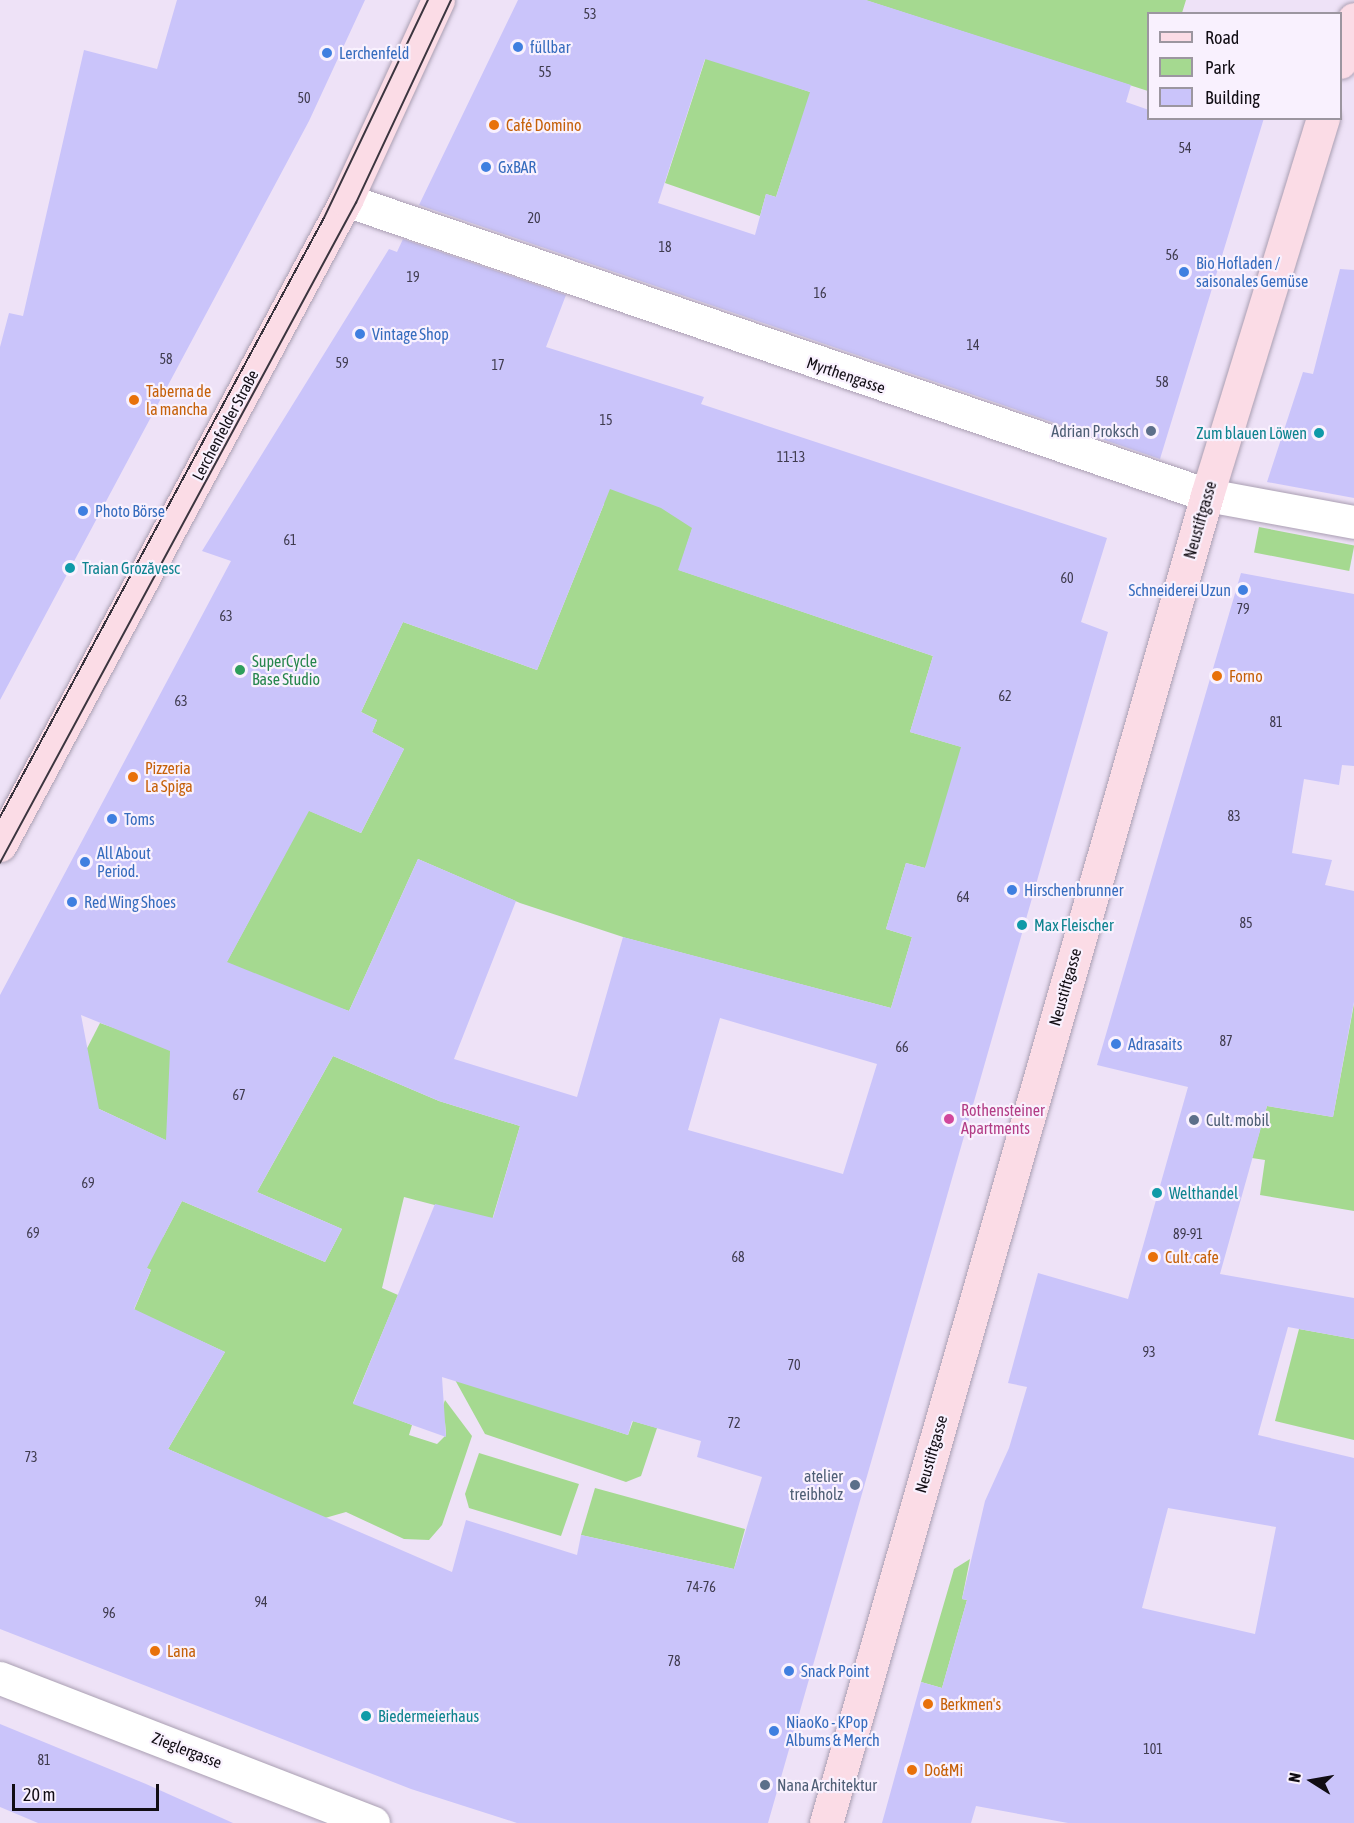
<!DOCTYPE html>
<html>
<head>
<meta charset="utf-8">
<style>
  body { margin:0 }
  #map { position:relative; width:1354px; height:1823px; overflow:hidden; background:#eee2f7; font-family:"Asap Condensed",sans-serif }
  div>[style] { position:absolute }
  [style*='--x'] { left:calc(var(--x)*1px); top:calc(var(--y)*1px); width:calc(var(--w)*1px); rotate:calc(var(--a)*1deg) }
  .green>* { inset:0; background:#a5d990; transform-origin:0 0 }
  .building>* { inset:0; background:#cac4fa }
  .roads { filter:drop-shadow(0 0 2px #aa9fb2) drop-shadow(0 0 2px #aa9fb2) }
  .pedestrian>* { height:33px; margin:-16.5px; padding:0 16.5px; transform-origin:16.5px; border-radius:16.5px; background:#fff }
  .minor>* { height:33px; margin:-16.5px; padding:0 16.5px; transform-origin:16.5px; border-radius:16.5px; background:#fff }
  .secondary>* { height:33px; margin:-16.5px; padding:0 16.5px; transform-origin:16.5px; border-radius:16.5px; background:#fbdce6 }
  .tram>* { height:1.5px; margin:-0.75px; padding:0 0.75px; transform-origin:0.75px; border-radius:0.75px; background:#3b353f }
  .dots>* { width:16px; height:16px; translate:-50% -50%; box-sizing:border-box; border:3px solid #f9f1fe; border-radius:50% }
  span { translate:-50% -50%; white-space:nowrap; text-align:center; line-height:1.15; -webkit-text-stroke:4.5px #f9f1fe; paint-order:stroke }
  .number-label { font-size:14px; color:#3f3b4e }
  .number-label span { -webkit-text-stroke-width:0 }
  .shop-label { font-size:16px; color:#366cbe }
  .left { translate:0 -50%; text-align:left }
  .right { translate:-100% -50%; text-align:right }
  .food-label { font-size:16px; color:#c56008 }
  .street-label { font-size:16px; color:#110d14 }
  .service-label { font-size:16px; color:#4e5e75 }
  .culture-label { font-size:16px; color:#0d838f }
  .leisure-label { font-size:16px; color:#27864d }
  .hotel-label { font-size:16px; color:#b23c85 }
  .legend { position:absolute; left:1147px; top:12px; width:195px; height:108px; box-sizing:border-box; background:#f9f1fe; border:2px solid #9c96a0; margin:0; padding:8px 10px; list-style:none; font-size:18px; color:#110d14 }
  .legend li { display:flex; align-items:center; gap:12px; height:30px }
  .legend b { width:30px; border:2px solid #9c96a0 }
  .north { position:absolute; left:1282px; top:1751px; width:60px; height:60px; -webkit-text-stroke:4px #f9f1fe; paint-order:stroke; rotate:281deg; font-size:16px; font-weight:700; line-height:24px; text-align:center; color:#110d14 }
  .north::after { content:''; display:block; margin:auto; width:21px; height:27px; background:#110d14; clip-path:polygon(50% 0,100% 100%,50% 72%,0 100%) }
  .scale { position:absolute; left:12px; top:1784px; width:147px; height:27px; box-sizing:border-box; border:3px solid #110d14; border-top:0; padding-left:8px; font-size:18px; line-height:21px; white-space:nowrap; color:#110d14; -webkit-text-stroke:4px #f9f1fe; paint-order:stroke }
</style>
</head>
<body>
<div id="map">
  <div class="green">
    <i style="clip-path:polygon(865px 0,1186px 0,1182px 13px,1148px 14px,1148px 91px)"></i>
    <i style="clip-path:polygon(706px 57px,813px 93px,827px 168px,790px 154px,776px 197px,766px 194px,760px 216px,665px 183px)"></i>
    <i style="clip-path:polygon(603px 485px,695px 520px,679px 570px,933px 656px,910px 732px,979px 752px,925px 868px,906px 863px,886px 929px,912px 937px,891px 1008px,626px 938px,520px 903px,418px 859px,349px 1011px,223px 969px,285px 854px,226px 775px,361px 833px,404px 749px,372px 732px,377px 720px,361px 712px,403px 622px,537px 670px,604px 504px,597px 501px)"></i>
    <i style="left:1259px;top:527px;width:97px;height:26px;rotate:11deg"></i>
    <i style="clip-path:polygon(1354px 1004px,1354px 1211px,1260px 1195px,1265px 1160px,1252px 1158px,1267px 1106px,1333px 1117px)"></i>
    <i style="clip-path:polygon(100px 1023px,218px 1064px,176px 1145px,80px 1100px,78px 1066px)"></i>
    <i style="clip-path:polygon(333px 1056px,439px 1101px,520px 1126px,492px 1220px,404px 1197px,382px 1288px,398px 1295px,353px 1403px,412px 1425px,409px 1435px,437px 1444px,446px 1435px,445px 1422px,438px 1420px,445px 1400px,472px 1436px,442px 1525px,429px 1540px,404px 1539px,346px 1512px,325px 1518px,168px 1449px,225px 1352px,134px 1310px,151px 1270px,0 1203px,0 1167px,163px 1237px,182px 1201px,325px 1262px,342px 1229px,257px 1192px)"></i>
    <i style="clip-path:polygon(1299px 1329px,1354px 1339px,1354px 1440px,1275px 1421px)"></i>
    <i style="clip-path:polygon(454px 1378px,628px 1435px,633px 1421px,657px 1428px,641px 1476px,626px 1482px,485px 1434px)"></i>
    <i style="clip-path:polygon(479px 1453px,579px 1484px,561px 1536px,469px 1508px,465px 1494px)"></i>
    <i style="clip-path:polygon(595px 1488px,745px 1529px,734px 1569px,581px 1535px)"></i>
    <i style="clip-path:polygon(970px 1559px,962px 1599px,967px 1600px,942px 1688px,921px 1682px,954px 1569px)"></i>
  </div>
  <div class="building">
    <i style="clip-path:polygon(177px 0,365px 0,309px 121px,0 700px,0 347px,9px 313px,23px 316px,84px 50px,157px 69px)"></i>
    <i style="clip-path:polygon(evenodd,518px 0,866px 0,1131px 85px,1126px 102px,1149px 110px,1149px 118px,1264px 118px,1160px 459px,419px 205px,518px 0,705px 59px,810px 92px,776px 197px,766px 194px,755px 235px,658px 203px,705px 59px)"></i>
    <i style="clip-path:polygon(evenodd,403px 239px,566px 295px,546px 347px,704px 397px,701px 404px,1107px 538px,1081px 622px,1108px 632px,768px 1823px,517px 1823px,411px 1789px,0 1629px,0 995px,231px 561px,202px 551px,389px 249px,397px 252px,403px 239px,610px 489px,661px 508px,692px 528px,678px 570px,933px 656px,910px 732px,961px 747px,925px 868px,906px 863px,886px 929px,912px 937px,891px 1008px,623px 937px,577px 1097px,454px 1059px,516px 901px,418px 859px,349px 1011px,227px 962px,309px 811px,361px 833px,404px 749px,372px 732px,377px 720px,361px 712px,403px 622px,537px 670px,610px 489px,403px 239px,81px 1015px,170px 1051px,166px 1140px,99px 1109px,81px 1015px,403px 239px,720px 1018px,877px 1064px,843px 1174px,688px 1130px,720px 1018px,403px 239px,333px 1056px,439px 1101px,520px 1126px,493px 1218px,435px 1204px,353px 1404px,446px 1437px,442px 1377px,628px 1435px,632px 1421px,701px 1441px,697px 1457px,762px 1477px,734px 1569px,581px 1535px,577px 1555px,466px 1520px,452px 1572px,168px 1449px,225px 1352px,134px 1309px,151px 1270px,147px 1268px,182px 1201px,325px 1262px,342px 1229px,257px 1192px,333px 1056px)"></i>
    <i style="clip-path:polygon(1340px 269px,1354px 270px,1354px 498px,1267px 482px,1303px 372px,1313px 374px)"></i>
    <i style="clip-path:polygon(evenodd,1241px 573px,1354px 594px,1354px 766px,1342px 765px,1339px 785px,1304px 779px,1292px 853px,1332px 860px,1325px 885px,1354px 891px,1354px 1002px,1333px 1117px,1267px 1106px,1220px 1274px,1354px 1298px,1354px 1339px,1288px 1327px,1258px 1435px,1354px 1458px,1354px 1823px,1068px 1823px,976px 1806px,971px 1823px,882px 1823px,921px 1682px,942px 1688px,967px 1600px,962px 1599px,985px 1501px,1009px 1448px,1027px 1387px,1008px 1383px,1038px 1273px,1128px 1299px,1188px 1087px,1097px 1065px,1241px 573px,1168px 1508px,1276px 1527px,1255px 1634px,1142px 1608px,1168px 1508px)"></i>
    <i style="clip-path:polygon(0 1724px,146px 1784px,233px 1823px,38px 1823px,0 1807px)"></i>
  </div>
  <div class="roads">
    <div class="pedestrian">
      <i style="--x:1207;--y:495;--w:149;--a:10.4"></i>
    </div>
    <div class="minor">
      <i style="--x:346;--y:200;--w:910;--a:18.91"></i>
      <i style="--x:0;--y:1678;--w:400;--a:21.2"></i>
    </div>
    <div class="secondary">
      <i style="--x:1340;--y:62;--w:45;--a:-72"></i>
      <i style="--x:0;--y:845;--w:732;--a:-61.79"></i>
      <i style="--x:346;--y:200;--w:220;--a:-65.3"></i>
      <i style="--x:826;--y:1823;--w:1382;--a:-73.99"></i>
      <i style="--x:1207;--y:495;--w:394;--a:-72.9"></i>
    </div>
  </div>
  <div class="tram">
    <i style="--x:0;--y:817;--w:681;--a:-61.59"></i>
    <i style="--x:324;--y:218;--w:242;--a:-64.5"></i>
    <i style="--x:0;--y:863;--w:750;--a:-61.66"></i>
    <i style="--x:356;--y:203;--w:224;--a:-64.9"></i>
  </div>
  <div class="dots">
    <i style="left:518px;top:47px;background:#3f7fe0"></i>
    <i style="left:327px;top:53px;background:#3f7fe0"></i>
    <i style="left:494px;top:125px;background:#e8710a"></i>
    <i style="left:486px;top:167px;background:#3f7fe0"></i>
    <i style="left:1184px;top:272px;background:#3f7fe0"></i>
    <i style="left:360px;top:334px;background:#3f7fe0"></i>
    <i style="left:134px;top:400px;background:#e8710a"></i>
    <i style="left:1151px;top:431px;background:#5c6f8a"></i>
    <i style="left:1319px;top:433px;background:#0f9aa8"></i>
    <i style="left:83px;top:511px;background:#3f7fe0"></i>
    <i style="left:70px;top:568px;background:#0f9aa8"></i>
    <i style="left:1243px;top:590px;background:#3f7fe0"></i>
    <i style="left:240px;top:670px;background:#2e9e5b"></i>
    <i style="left:1217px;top:676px;background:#e8710a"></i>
    <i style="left:133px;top:777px;background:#e8710a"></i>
    <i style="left:112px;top:819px;background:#3f7fe0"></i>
    <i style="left:85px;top:862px;background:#3f7fe0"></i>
    <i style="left:1012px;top:890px;background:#3f7fe0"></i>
    <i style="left:72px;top:902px;background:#3f7fe0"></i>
    <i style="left:1022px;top:925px;background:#0f9aa8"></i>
    <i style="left:1116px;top:1044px;background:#3f7fe0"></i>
    <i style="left:949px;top:1119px;background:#d1479c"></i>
    <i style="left:1194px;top:1120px;background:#5c6f8a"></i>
    <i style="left:1157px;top:1193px;background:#0f9aa8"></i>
    <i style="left:1153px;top:1257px;background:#e8710a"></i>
    <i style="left:855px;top:1485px;background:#5c6f8a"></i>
    <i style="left:155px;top:1651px;background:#e8710a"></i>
    <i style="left:789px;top:1671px;background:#3f7fe0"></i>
    <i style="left:928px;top:1704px;background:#e8710a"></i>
    <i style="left:366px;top:1716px;background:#0f9aa8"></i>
    <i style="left:774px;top:1731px;background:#3f7fe0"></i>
    <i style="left:912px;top:1770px;background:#e8710a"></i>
    <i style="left:765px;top:1785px;background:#5c6f8a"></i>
  </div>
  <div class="number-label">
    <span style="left:590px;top:14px">53</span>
    <span style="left:545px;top:72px">55</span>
    <span style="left:304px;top:98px">50</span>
    <span style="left:1185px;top:148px">54</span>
    <span style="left:534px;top:218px">20</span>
    <span style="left:665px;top:247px">18</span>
    <span style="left:1172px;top:255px">56</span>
    <span style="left:413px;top:277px">19</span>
    <span style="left:820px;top:293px">16</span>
    <span style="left:973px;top:345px">14</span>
    <span style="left:166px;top:359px">58</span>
    <span style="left:342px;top:363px">59</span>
    <span style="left:498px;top:365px">17</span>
    <span style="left:1162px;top:382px">58</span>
    <span style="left:606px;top:420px">15</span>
    <span style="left:791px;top:457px">11-13</span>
    <span style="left:290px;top:540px">61</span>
    <span style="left:1067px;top:578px">60</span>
    <span style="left:1243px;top:609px">79</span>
    <span style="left:226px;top:616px">63</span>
    <span style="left:1005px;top:696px">62</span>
    <span style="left:181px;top:701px">63</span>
    <span style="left:1276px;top:722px">81</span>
    <span style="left:1234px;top:816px">83</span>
    <span style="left:963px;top:897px">64</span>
    <span style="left:1246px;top:923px">85</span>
    <span style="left:1226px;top:1041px">87</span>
    <span style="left:902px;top:1047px">66</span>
    <span style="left:239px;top:1095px">67</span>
    <span style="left:88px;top:1183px">69</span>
    <span style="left:33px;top:1233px">69</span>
    <span style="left:1188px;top:1234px">89-91</span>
    <span style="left:738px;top:1257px">68</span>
    <span style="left:1149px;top:1352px">93</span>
    <span style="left:794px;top:1365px">70</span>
    <span style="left:734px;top:1423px">72</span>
    <span style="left:31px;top:1457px">73</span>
    <span style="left:701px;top:1587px">74-76</span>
    <span style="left:261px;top:1602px">94</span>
    <span style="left:109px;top:1613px">96</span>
    <span style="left:674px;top:1661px">78</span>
    <span style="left:1153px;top:1749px">101</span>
    <span style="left:44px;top:1760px">81</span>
  </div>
  <div class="shop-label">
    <span class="left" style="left:530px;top:47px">füllbar</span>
    <span class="left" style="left:339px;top:53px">Lerchenfeld</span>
    <span class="left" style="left:498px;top:167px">GxBAR</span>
    <span class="left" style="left:1196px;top:272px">Bio Hofladen /<br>saisonales Gemüse</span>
    <span class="left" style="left:372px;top:334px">Vintage Shop</span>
    <span class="left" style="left:95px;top:511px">Photo Börse</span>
    <span class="right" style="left:1231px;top:590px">Schneiderei Uzun</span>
    <span class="left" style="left:124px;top:819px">Toms</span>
    <span class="left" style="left:97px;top:862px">All About<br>Period.</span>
    <span class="left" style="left:1024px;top:890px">Hirschenbrunner</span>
    <span class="left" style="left:84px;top:902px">Red Wing Shoes</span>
    <span class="left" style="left:1128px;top:1044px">Adrasaits</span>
    <span class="left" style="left:801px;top:1671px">Snack Point</span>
    <span class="left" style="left:786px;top:1731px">NiaoKo - KPop<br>Albums &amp; Merch</span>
  </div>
  <div class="food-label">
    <span class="left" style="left:506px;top:125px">Café Domino</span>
    <span class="left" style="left:146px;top:400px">Taberna de<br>la mancha</span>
    <span class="left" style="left:1229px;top:676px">Forno</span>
    <span class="left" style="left:145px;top:777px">Pizzeria<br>La Spiga</span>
    <span class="left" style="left:1165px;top:1257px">Cult. cafe</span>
    <span class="left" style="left:167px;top:1651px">Lana</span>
    <span class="left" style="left:940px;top:1704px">Berkmen's</span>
    <span class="left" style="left:924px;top:1770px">Do&amp;Mi</span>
  </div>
  <div class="street-label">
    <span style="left:846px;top:375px;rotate:19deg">Myrthengasse</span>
    <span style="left:225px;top:425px;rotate:-62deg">Lerchenfelder Straße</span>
    <span style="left:1200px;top:520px;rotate:-74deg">Neustiftgasse</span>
    <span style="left:1065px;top:987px;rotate:-74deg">Neustiftgasse</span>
    <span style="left:931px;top:1454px;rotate:-74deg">Neustiftgasse</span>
    <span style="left:187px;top:1750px;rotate:21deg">Zieglergasse</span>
  </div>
  <div class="service-label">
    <span class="right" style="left:1139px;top:431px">Adrian Proksch</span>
    <span class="left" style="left:1206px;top:1120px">Cult. mobil</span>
    <span class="right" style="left:843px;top:1485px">atelier<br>treibholz</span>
    <span class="left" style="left:777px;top:1785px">Nana Architektur</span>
  </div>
  <div class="culture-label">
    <span class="right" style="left:1307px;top:433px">Zum blauen Löwen</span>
    <span class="left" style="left:82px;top:568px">Traian Grozăvesc</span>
    <span class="left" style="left:1034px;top:925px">Max Fleischer</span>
    <span class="left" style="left:1169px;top:1193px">Welthandel</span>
    <span class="left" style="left:378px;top:1716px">Biedermeierhaus</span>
  </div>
  <div class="leisure-label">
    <span class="left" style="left:252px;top:670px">SuperCycle<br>Base Studio</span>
  </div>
  <div class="hotel-label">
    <span class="left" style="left:961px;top:1119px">Rothensteiner<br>Apartments</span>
  </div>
  <ul class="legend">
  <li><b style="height:8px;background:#fbdce6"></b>Road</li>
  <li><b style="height:16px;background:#a5d990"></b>Park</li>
  <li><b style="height:16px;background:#cac4fa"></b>Building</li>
  </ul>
  <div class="north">N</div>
  <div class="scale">20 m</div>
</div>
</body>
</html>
